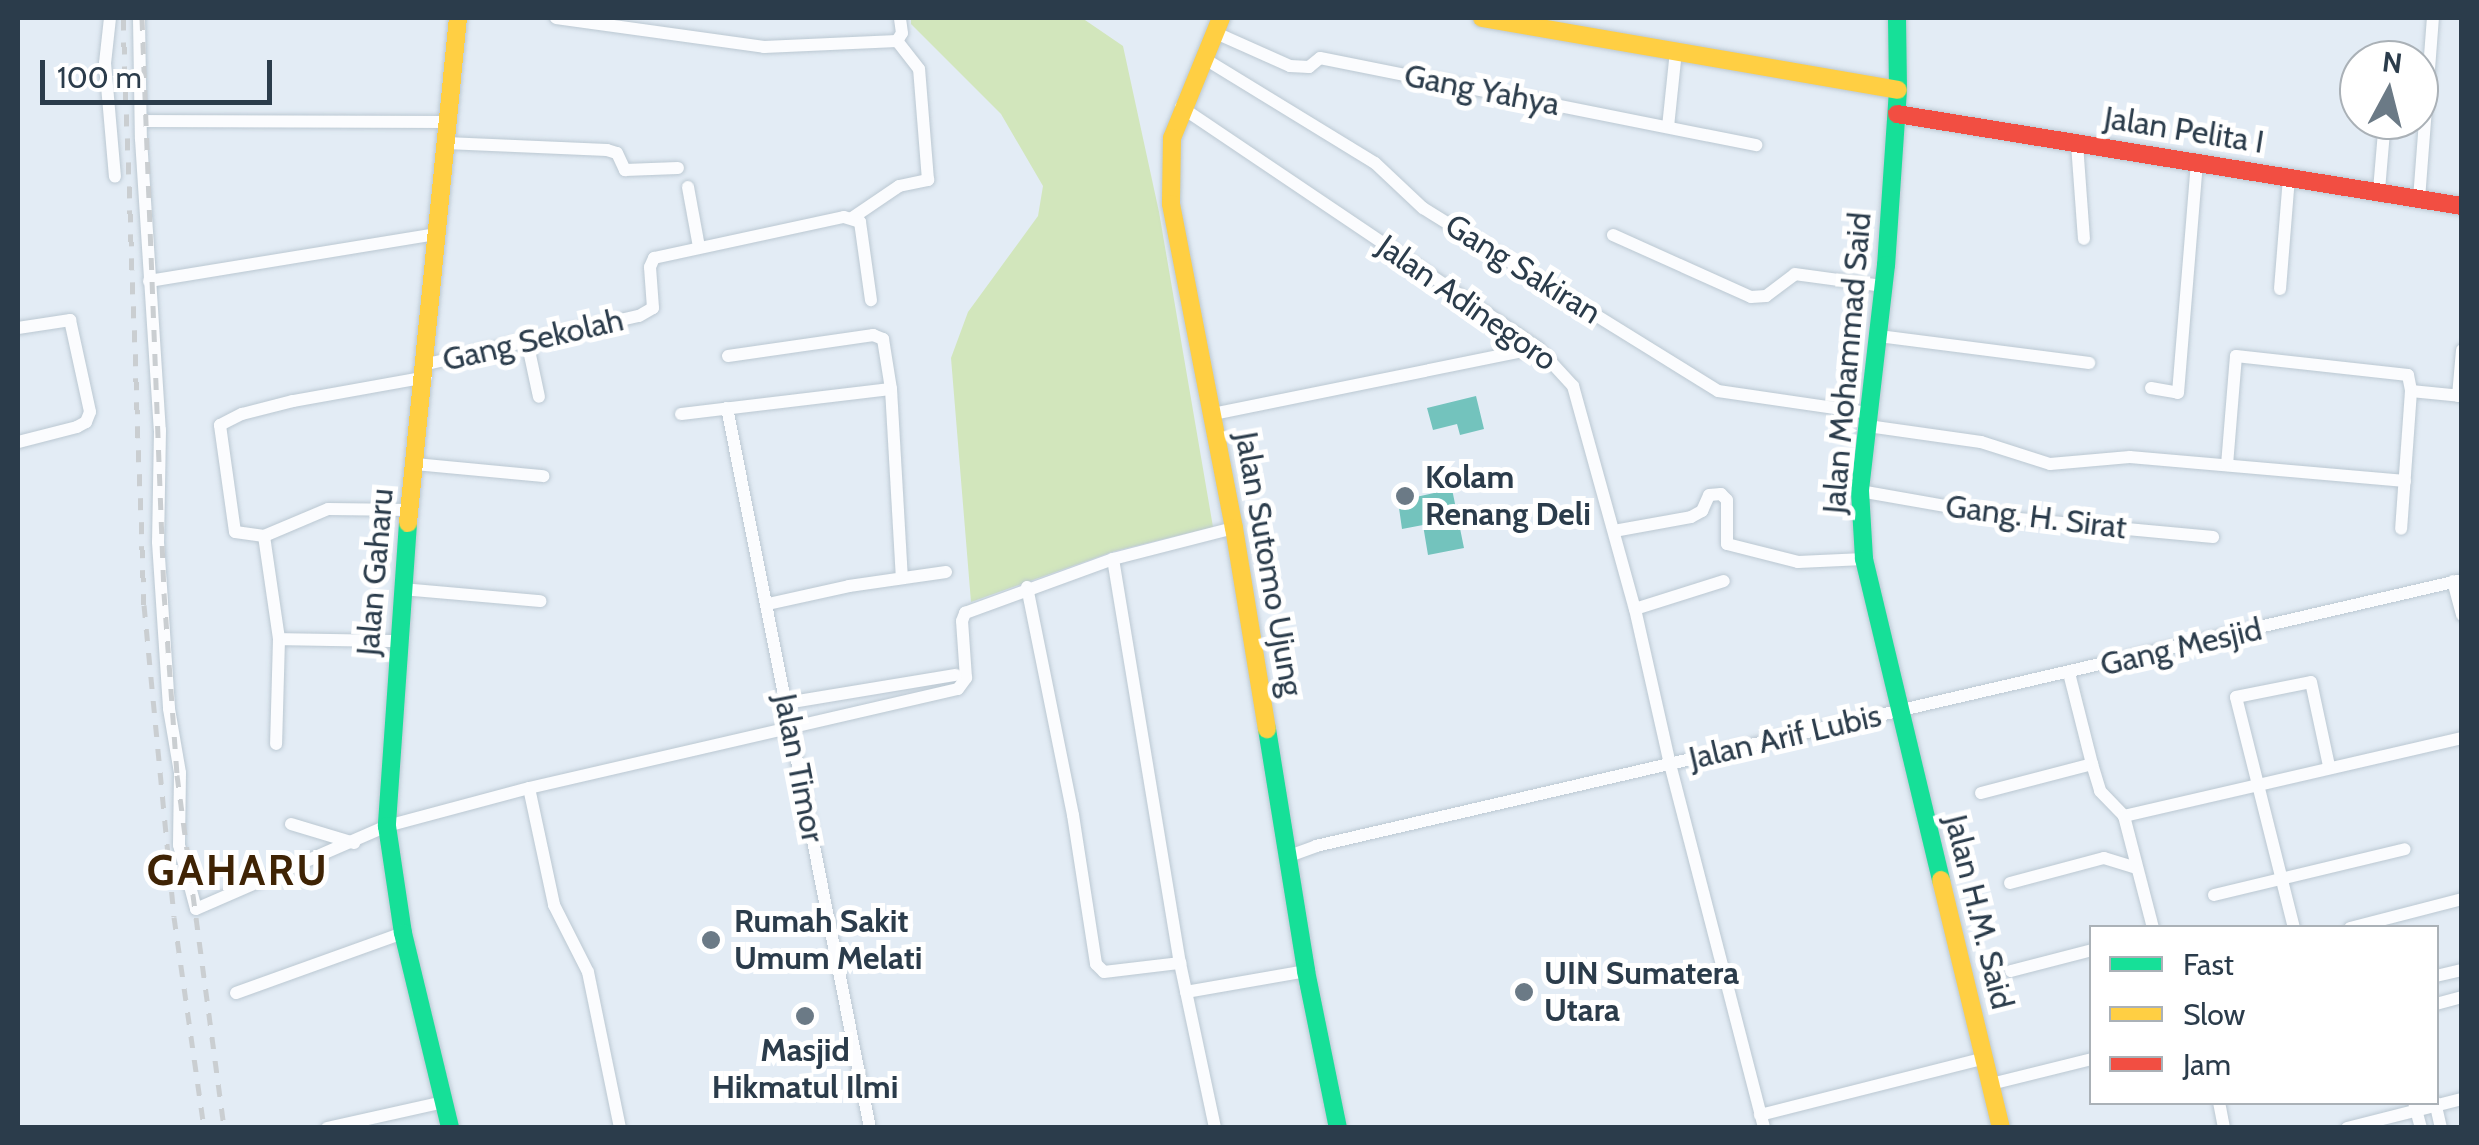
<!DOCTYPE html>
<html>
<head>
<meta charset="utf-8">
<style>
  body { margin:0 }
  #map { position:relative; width:2479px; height:1145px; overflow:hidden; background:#e3ecf5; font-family:Cabin,sans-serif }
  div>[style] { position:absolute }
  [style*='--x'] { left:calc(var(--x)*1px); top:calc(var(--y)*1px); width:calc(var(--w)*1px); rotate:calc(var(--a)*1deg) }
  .green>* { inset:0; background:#d2e6bc }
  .water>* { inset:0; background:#73c3bd }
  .roads { filter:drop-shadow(0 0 2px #bbc8d2) drop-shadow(0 0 2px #bbc8d2) }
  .street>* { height:12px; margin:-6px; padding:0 6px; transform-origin:6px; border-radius:6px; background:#fbfcfe }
  .fast>* { height:18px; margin:-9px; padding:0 9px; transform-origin:9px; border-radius:9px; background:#16e098 }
  .slow>* { height:18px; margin:-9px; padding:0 9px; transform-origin:9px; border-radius:9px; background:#ffcf43 }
  .jam>* { height:18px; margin:-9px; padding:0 9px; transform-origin:9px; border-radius:9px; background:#f24e42 }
  .rail>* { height:5px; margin-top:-2.5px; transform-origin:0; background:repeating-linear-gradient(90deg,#caced1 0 12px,transparent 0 24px) }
  .dots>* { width:28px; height:28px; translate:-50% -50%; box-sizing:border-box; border:5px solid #fff; border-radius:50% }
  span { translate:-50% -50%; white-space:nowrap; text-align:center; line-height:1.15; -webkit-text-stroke:10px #fff; paint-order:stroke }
  .street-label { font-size:32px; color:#2b3c4b }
  .poi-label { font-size:32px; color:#2b3c4b; font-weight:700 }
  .left { translate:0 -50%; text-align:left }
  .district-label { font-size:42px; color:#3f2304; font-weight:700; letter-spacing:2.5px }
  .frame { position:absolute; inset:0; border:20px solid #2b3c4b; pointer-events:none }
  .legend { position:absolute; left:2089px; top:925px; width:350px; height:180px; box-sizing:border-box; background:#fff; border:2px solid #aab1b7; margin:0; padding:12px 18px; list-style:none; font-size:30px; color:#2b3c4b }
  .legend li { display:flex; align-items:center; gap:20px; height:50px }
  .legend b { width:50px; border:2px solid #aab1b7 }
  .north { position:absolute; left:2339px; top:40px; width:100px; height:100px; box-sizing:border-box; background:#fff; border:2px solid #aab1b7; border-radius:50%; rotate:7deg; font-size:28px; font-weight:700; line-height:40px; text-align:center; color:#2b3c4b }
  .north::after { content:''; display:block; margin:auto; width:35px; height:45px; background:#6b7a86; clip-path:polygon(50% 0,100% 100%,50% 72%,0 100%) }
  .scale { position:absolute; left:40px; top:60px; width:232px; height:45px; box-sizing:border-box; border:5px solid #2b3c4b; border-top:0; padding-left:12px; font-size:30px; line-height:35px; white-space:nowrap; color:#2b3c4b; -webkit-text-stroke:8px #fff; paint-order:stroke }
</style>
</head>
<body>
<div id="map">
  <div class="green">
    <i style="clip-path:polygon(911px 18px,1082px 18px,1123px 46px,1159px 212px,1213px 527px,1115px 551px,971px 602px,951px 358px,968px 312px,1038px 216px,1043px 186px,1001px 114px,911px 24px)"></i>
  </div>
  <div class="water">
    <i style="clip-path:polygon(1476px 396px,1484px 429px,1460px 435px,1457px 424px,1433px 430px,1427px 408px)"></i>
    <i style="clip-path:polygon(1452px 489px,1464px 548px,1428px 555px,1423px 525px,1402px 529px,1398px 501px)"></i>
  </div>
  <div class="roads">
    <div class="street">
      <i style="--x:110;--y:18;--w:45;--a:96.3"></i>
      <i style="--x:105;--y:63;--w:114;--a:85"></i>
      <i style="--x:139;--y:18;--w:121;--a:89.1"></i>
      <i style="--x:141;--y:139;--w:292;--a:86.3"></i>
      <i style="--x:160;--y:430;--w:112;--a:91"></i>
      <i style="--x:158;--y:542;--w:167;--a:86.2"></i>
      <i style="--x:169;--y:709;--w:65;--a:80.2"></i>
      <i style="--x:180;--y:773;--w:72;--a:90.8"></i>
      <i style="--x:179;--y:845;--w:66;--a:75.1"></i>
      <i style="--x:196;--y:909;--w:208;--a:-23.5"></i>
      <i style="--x:387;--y:826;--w:147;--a:-15"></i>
      <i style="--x:529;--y:788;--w:440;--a:-13"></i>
      <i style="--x:958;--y:689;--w:14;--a:-54"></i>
      <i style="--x:966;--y:678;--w:57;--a:-94"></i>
      <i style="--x:962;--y:621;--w:9;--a:-69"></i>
      <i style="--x:965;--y:613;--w:158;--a:-20"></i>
      <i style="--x:1113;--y:559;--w:125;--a:-14.4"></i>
      <i style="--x:556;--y:18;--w:210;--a:7.9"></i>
      <i style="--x:764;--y:47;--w:133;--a:-2.6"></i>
      <i style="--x:1216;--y:33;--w:81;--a:24"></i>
      <i style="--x:1290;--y:66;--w:19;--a:3"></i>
      <i style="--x:1309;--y:67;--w:14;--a:-39"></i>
      <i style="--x:1320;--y:58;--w:445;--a:11.3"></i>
      <i style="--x:897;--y:41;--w:9;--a:-58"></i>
      <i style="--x:902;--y:33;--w:15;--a:-98"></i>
      <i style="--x:1205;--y:59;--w:199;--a:31.5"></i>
      <i style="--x:1375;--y:163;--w:66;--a:43.2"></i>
      <i style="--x:1423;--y:208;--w:347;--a:31.8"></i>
      <i style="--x:1718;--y:391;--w:153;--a:8.3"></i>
      <i style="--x:1181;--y:107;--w:431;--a:34"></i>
      <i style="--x:1538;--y:348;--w:52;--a:47.4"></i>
      <i style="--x:1573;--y:386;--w:231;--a:74.5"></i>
      <i style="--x:1635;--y:609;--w:159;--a:77.3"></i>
      <i style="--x:1670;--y:764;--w:376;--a:75.5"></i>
      <i style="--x:141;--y:121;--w:306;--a:0.2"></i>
      <i style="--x:1668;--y:127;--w:76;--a:-84"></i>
      <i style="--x:446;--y:143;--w:161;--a:2.5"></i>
      <i style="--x:607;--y:150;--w:10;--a:17"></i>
      <i style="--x:617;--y:153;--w:19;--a:65"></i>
      <i style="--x:625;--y:170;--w:53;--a:-2.2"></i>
      <i style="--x:2077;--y:144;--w:95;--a:85.8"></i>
      <i style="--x:688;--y:187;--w:61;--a:79.6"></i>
      <i style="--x:2379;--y:190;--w:70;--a:-85.1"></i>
      <i style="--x:2419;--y:199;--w:182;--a:-85.6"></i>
      <i style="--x:852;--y:218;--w:57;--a:-34.2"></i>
      <i style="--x:899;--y:186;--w:30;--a:-12"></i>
      <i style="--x:928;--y:180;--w:111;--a:-94.6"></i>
      <i style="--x:919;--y:69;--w:36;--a:-128"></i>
      <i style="--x:1613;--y:235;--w:151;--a:24.2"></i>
      <i style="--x:1751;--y:297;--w:15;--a:-4"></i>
      <i style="--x:1766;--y:296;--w:36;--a:-37"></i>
      <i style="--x:1795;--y:274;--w:89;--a:7.8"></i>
      <i style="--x:149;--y:281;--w:292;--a:-9.3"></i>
      <i style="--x:2280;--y:289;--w:113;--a:-85.4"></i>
      <i style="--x:18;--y:328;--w:53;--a:-8.7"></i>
      <i style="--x:70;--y:320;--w:94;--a:77.7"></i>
      <i style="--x:90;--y:412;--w:11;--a:112"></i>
      <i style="--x:86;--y:422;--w:10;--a:151"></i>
      <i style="--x:77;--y:427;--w:61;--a:165.7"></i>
      <i style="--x:1879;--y:336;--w:212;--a:7.3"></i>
      <i style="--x:527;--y:341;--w:57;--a:77.9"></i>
      <i style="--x:728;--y:356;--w:147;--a:-8.2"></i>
      <i style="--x:873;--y:335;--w:11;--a:22"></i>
      <i style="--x:883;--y:339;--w:51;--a:80.9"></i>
      <i style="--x:891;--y:389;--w:188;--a:86.7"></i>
      <i style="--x:427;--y:364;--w:217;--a:-12.8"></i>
      <i style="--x:639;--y:316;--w:16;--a:-30"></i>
      <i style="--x:653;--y:308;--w:41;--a:-94.2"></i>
      <i style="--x:650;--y:267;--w:10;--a:-66"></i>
      <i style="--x:654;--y:258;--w:194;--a:-12.2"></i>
      <i style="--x:844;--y:217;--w:17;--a:17"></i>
      <i style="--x:860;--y:222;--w:79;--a:82"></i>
      <i style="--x:2151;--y:388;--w:27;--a:10"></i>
      <i style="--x:2178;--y:393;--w:232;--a:-85.3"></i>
      <i style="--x:2411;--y:391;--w:51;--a:5.6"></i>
      <i style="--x:2458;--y:396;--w:46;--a:-85"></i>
      <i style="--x:727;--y:408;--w:734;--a:78.77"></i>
      <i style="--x:681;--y:414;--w:211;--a:-6.8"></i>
      <i style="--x:1213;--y:414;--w:332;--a:-11.5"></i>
      <i style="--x:1868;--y:426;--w:114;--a:8.1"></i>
      <i style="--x:1981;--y:442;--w:72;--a:17.7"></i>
      <i style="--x:2050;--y:464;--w:80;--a:-5"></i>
      <i style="--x:2130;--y:457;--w:276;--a:5"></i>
      <i style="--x:415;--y:464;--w:129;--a:5.4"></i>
      <i style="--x:2227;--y:465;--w:109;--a:-85.3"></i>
      <i style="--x:2236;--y:356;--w:173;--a:6.3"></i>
      <i style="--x:2408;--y:375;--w:16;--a:79"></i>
      <i style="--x:2411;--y:391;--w:138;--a:94.1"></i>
      <i style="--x:1860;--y:491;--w:161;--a:10"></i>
      <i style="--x:2019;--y:519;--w:195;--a:5.3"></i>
      <i style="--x:410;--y:510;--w:82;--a:-179.3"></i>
      <i style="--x:328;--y:509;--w:69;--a:157.1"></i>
      <i style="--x:264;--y:536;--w:29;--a:-172"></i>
      <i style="--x:235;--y:532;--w:108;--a:-98"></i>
      <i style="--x:220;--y:425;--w:25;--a:-27"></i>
      <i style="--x:242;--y:414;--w:53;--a:-14.3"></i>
      <i style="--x:293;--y:401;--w:135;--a:-10.2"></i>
      <i style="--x:1614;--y:531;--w:78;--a:-10.3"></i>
      <i style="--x:1691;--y:517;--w:13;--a:-29"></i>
      <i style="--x:1702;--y:511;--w:17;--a:-66"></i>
      <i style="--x:1709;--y:495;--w:12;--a:-5"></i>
      <i style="--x:1721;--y:494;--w:8;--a:45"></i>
      <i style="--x:1727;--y:500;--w:44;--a:90"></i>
      <i style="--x:1727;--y:544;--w:73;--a:14.2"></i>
      <i style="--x:1798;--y:562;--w:66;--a:-2.6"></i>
      <i style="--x:264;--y:536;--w:104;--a:81.7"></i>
      <i style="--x:279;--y:639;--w:105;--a:91.6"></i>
      <i style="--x:1113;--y:559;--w:410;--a:80.6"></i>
      <i style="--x:1180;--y:963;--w:169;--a:78"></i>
      <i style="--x:2453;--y:581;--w:35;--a:75"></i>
      <i style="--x:1027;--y:587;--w:233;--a:78.6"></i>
      <i style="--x:1073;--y:815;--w:151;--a:81.2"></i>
      <i style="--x:1096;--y:964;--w:11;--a:45"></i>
      <i style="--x:1104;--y:972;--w:77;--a:-6.8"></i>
      <i style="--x:402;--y:589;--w:139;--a:5"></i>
      <i style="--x:768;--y:604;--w:83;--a:-12.5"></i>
      <i style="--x:849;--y:586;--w:98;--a:-8.2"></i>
      <i style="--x:1635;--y:609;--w:93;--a:-17.5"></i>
      <i style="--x:279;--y:639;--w:119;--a:1"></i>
      <i style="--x:786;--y:703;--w:172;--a:-9.4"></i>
      <i style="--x:2092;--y:764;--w:28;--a:73"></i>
      <i style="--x:2100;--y:791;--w:35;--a:46"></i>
      <i style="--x:529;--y:788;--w:120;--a:77.9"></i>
      <i style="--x:554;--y:905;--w:75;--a:63.1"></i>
      <i style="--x:588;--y:972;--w:159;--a:78.4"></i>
      <i style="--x:1981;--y:793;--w:115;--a:-14.6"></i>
      <i style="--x:2092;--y:764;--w:94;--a:-104.2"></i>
      <i style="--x:291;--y:824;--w:66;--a:16.8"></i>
      <i style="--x:1289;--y:856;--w:29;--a:-20"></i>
      <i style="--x:1316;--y:846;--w:1176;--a:-13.07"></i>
      <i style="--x:2010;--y:883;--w:97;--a:-14.9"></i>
      <i style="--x:2104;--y:858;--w:34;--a:17"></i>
      <i style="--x:2214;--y:895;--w:196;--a:-13.5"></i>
      <i style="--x:2153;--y:928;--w:116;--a:-104.5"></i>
      <i style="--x:2124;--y:816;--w:347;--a:-13"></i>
      <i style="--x:2294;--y:928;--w:238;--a:-104.1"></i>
      <i style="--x:2236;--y:697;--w:76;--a:-11.3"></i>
      <i style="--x:2311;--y:682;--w:86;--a:77.9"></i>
      <i style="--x:2350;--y:928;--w:116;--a:-14.5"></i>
      <i style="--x:2011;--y:971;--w:84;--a:-14.5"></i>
      <i style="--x:2436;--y:976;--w:27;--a:-13"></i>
      <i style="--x:1186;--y:992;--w:122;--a:-9.9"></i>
      <i style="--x:236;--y:993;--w:177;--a:-19.8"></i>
      <i style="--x:2436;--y:1004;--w:27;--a:-15"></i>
      <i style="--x:1991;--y:1084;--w:104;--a:-13.9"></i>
      <i style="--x:2219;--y:1102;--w:26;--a:79"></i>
      <i style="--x:2414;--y:1102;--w:27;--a:75"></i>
      <i style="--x:2435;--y:1102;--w:27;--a:77"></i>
      <i style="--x:1760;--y:1115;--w:232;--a:-14.2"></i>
      <i style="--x:327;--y:1128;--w:120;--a:-12.5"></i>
      <i style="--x:2347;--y:1128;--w:119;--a:-14.2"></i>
    </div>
    <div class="fast">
      <i style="--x:1897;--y:18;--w:72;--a:89.2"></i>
      <i style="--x:1898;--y:90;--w:175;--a:93.9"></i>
      <i style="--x:1886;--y:265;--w:227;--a:96.6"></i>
      <i style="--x:1860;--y:491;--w:68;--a:86.6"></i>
      <i style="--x:1864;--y:559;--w:330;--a:76.5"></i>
      <i style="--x:408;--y:523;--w:304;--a:94"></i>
      <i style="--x:387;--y:826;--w:108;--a:81.5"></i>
      <i style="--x:403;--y:933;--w:201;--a:76.4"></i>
      <i style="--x:1267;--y:729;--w:245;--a:80.8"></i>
      <i style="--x:1306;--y:971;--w:160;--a:78.5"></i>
    </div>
    <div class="slow">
      <i style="--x:1221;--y:18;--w:130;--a:112.2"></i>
      <i style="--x:1172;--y:138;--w:66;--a:90.9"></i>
      <i style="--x:1171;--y:204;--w:330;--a:79"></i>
      <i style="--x:1234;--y:528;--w:204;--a:80.7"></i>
      <i style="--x:1482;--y:18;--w:422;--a:9.8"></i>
      <i style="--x:408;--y:523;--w:507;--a:-84.35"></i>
      <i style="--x:1941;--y:880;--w:255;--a:76.4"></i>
    </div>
    <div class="jam">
      <i style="--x:1897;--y:114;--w:572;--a:9.25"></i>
    </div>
  </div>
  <div class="rail">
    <i style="--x:123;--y:18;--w:587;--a:87.95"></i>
    <i style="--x:144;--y:605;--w:313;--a:84.5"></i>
    <i style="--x:174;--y:917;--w:213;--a:81.9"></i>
    <i style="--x:142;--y:18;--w:575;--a:87.81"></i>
    <i style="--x:164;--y:593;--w:182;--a:85.9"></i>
    <i style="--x:177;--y:775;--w:356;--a:82.4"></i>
  </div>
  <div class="dots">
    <i style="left:1405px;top:496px;background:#6b7a86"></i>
    <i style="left:711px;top:940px;background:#6b7a86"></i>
    <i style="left:1524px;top:992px;background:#6b7a86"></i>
    <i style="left:805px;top:1016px;background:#6b7a86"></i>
  </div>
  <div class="street-label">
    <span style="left:1482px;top:90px;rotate:11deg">Gang Yahya</span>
    <span style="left:2184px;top:130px;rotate:9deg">Jalan Pelita I</span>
    <span style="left:1523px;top:269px;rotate:32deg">Gang Sakiran</span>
    <span style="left:1467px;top:303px;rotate:35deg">Jalan Adinegoro</span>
    <span style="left:533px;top:340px;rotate:-13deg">Gang Sekolah</span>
    <span style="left:1847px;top:363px;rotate:-85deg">Jalan Mohammad Said</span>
    <span style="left:2036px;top:517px;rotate:7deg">Gang. H. Sirat</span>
    <span style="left:1269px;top:564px;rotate:80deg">Jalan Sutomo Ujung</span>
    <span style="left:375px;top:572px;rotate:-85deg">Jalan Gaharu</span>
    <span style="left:2181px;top:647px;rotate:-13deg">Gang Mesjid</span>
    <span style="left:1785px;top:737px;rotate:-13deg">Jalan Arif Lubis</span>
    <span style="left:799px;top:768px;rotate:79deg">Jalan Timor</span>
    <span style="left:1979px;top:912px;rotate:76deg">Jalan H.M. Said</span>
  </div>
  <div class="poi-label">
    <span class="left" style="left:1425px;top:496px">Kolam<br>Renang Deli</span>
    <span class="left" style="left:734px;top:940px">Rumah Sakit<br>Umum Melati</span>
    <span class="left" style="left:1544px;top:992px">UIN Sumatera<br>Utara</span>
    <span style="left:805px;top:1069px">Masjid<br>Hikmatul Ilmi</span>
  </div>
  <div class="district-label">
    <span style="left:238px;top:870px">GAHARU</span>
  </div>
  <div class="frame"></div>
  <ul class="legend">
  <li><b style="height:12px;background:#16e098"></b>Fast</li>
  <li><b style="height:12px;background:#ffcf43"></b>Slow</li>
  <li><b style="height:12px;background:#f24e42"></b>Jam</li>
  </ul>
  <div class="north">N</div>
  <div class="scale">100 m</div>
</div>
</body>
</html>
